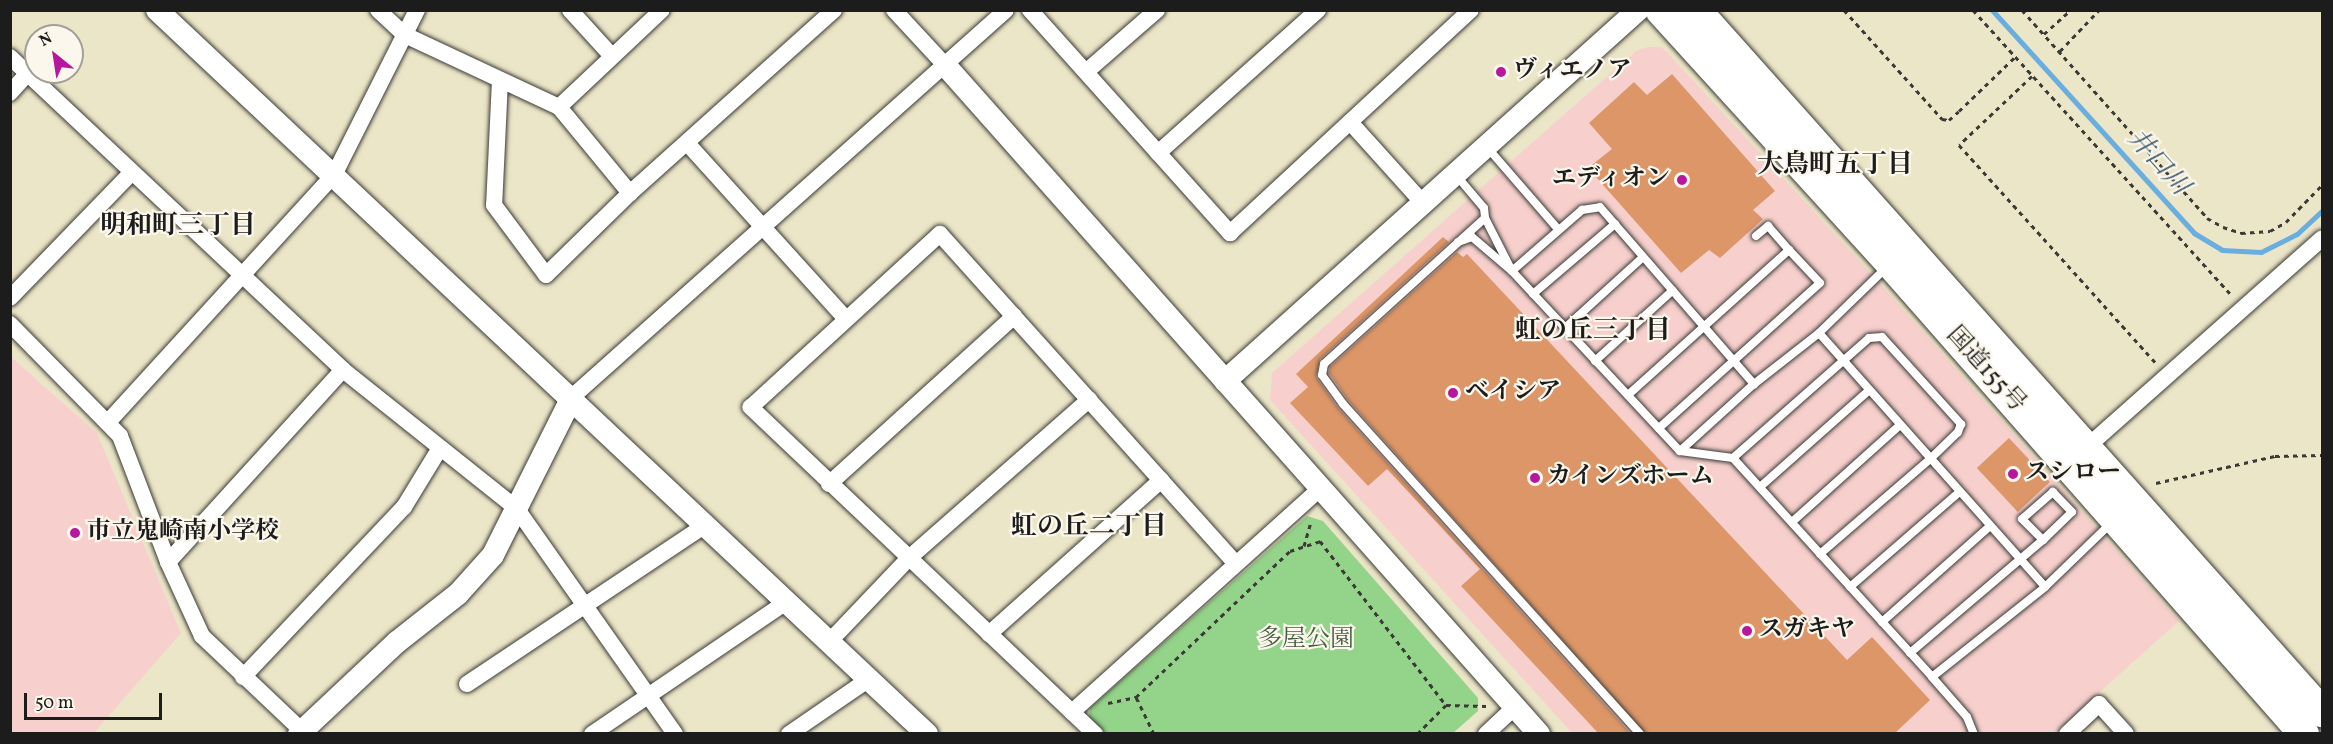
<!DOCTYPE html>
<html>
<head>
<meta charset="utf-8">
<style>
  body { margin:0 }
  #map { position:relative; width:2333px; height:744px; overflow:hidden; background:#ece6c8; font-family:Vollkorn,"Noto Serif JP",serif }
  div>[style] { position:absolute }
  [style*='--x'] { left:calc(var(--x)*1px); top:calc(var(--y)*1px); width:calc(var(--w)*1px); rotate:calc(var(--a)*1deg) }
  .built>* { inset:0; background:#f7d0cd }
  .green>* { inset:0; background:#94d38a }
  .stream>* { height:5px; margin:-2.5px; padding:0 2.5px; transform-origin:2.5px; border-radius:2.5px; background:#69aedf }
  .building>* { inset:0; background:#dc9668; transform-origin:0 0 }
  .path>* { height:3px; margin-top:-1.5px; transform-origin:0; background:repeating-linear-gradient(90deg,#3b3a36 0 4.5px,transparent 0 9px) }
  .roads { filter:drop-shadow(0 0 2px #3b3a36) drop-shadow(0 0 2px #3b3a36) }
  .lane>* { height:8px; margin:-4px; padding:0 4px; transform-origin:4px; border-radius:4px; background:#fff }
  .street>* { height:16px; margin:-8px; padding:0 8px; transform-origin:8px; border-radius:8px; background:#fff }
  .secondary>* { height:22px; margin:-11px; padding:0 11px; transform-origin:11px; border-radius:11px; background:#fff }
  .highway>* { height:30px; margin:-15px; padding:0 15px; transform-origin:15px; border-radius:15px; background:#fff }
  .dots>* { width:16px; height:16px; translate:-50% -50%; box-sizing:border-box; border:3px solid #fbf7ec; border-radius:50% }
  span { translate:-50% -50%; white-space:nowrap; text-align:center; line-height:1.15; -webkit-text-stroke:4.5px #fbf7ec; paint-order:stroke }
  .poi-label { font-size:24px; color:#1c1c1c; font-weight:700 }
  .left { translate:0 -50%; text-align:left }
  .right { translate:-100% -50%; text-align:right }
  .street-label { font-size:24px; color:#1c1c1c }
  .park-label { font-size:24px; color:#465c42 }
  .water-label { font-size:26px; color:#3b566a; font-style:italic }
  .neighbourhood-label { font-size:26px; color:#1c1c1c; font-weight:700 }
  .frame { position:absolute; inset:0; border:12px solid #1c1c1c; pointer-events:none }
  .north { position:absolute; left:24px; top:24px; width:60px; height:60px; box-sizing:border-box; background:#fbf7ec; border:2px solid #a29f99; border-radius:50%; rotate:330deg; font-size:16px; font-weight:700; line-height:24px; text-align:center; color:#1c1c1c }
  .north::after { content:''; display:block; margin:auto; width:21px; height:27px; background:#b5179e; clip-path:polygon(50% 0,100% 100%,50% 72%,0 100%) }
  .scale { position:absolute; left:24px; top:693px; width:138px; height:27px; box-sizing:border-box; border:3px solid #1c1c1c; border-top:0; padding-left:8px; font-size:18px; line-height:21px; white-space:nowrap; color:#1c1c1c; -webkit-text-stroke:4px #fbf7ec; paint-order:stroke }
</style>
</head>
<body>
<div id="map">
  <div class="built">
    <i style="clip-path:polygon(1648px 47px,1661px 47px,1667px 52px,1876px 279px,2179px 621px,2054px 733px,1572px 733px,1270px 400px,1272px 373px,1636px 51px)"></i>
    <i style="clip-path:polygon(10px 356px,97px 433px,181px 633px,94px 733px,11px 733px)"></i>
  </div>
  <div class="green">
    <i style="clip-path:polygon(1307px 516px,1323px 521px,1478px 698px,1478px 711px,1453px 733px,1106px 734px,1089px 718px,1090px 708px)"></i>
  </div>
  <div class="stream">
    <i style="--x:1992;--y:10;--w:301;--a:47.8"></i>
    <i style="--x:2194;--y:233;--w:33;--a:31"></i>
    <i style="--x:2222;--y:250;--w:39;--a:3"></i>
    <i style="--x:2261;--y:252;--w:40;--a:-26.6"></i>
    <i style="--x:2297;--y:234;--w:34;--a:-43"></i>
  </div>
  <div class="building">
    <i style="clip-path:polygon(1672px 74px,1775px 191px,1753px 210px,1763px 219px,1720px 258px,1709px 250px,1681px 273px,1588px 168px,1612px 149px,1589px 123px,1634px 82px,1647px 95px)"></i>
    <i style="clip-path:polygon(1443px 237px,1449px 242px,1320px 359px,1316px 377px,1338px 408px,1631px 734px,1599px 734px,1461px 586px,1480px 569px,1387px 469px,1368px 486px,1290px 403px,1308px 387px,1296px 374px)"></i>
    <i style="clip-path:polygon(1457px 252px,1463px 257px,1467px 254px,1847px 660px,1872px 637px,1930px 700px,1894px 734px,1646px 734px,1348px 400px,1329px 373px,1330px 367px)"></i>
    <i style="left:2009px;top:438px;width:60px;height:44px;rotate:47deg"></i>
  </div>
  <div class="path">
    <i style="--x:1844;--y:10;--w:147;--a:48"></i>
    <i style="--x:1942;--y:119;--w:7;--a:8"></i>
    <i style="--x:1949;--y:120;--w:13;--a:-42"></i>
    <i style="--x:1959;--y:111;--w:78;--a:-44"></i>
    <i style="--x:1973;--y:10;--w:386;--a:47.8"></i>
    <i style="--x:2022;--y:10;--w:278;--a:48.3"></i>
    <i style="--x:2207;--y:218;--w:18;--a:29"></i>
    <i style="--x:2223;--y:227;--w:19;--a:18"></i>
    <i style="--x:2241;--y:233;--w:29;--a:-4"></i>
    <i style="--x:2270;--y:231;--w:18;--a:-29"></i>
    <i style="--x:2286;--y:222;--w:52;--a:-45.8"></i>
    <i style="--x:2044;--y:34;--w:36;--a:-42"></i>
    <i style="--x:2060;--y:51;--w:57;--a:-46.4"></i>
    <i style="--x:2032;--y:76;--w:100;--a:136.6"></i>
    <i style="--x:1959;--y:145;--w:295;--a:47.9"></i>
    <i style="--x:2156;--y:483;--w:122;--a:-12.8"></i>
    <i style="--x:2275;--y:456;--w:47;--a:-1.2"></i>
    <i style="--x:1304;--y:546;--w:25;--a:-74"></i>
    <i style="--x:1108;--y:703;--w:29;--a:-12"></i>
    <i style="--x:1446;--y:705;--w:40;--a:1.4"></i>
    <i style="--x:1154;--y:734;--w:41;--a:-115.9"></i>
    <i style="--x:1136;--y:697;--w:212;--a:-43.5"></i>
    <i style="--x:1290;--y:551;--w:32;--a:-18"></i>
    <i style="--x:1320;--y:541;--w:207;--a:52.5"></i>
    <i style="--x:1446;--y:705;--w:41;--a:135"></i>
  </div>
  <div class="roads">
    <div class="lane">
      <i style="--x:1486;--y:146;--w:110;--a:49.1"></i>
      <i style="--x:1456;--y:175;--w:43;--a:49.7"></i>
      <i style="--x:1484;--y:208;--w:10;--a:84"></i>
      <i style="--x:1485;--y:218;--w:59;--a:63"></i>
      <i style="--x:1485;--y:218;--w:217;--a:137.8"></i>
      <i style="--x:1324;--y:364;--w:11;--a:100"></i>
      <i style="--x:1322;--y:375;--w:36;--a:54"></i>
      <i style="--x:1343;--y:404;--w:444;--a:48"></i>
      <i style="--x:1756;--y:236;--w:16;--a:-40"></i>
      <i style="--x:1768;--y:226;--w:32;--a:49"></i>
      <i style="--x:1458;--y:242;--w:15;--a:-20"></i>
      <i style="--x:1472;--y:237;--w:52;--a:40.4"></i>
      <i style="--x:1512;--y:271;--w:246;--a:47"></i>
      <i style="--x:1680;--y:451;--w:53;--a:7.5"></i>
      <i style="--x:1733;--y:458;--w:296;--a:47.7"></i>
      <i style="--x:1932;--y:677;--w:53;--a:48.8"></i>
      <i style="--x:1967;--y:717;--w:18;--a:68"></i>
      <i style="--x:1512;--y:271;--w:93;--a:-41.1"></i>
      <i style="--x:1582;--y:210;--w:18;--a:-9"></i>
      <i style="--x:1600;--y:207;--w:235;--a:49"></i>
      <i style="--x:1533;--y:294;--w:108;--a:-40.5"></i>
      <i style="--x:1565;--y:328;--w:105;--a:-42.3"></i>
      <i style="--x:1819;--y:333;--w:340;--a:48.3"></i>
      <i style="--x:1595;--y:361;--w:105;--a:-42.3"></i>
      <i style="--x:1628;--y:395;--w:217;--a:-42"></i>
      <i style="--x:1789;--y:250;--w:45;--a:46.8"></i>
      <i style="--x:1820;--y:283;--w:217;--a:138"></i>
      <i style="--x:1680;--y:451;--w:100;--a:-42.2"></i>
      <i style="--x:1754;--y:384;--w:83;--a:-38.1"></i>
      <i style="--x:1819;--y:333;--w:96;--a:-44.2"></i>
      <i style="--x:1733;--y:458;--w:181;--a:-41.4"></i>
      <i style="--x:1869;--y:338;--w:13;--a:-4"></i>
      <i style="--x:1882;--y:337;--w:118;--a:47.8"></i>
      <i style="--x:1961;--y:424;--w:9;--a:111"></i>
      <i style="--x:1958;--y:432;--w:40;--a:136"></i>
      <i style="--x:1929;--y:460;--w:144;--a:139.2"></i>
      <i style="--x:1760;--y:487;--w:144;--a:-41.6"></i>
      <i style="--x:1792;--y:522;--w:144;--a:-41.9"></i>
      <i style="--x:1850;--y:587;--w:143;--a:-41"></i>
      <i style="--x:1882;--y:622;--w:143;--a:-41.6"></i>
      <i style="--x:1910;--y:653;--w:175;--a:-40.4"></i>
      <i style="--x:2043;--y:540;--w:40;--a:-44"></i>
      <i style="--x:2072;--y:512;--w:28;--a:-134"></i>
      <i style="--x:2053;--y:492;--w:41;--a:138.9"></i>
      <i style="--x:2022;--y:519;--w:30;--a:45"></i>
      <i style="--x:1932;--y:677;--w:144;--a:-38.5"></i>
      <i style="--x:2045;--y:587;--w:93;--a:-44.1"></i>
    </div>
    <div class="street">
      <i style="--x:378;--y:10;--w:37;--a:43"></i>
      <i style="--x:405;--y:35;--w:170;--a:25.1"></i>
      <i style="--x:559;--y:107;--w:112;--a:50.5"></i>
      <i style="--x:570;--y:10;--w:61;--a:47.7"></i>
      <i style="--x:894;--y:10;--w:75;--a:47.2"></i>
      <i style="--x:1030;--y:10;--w:300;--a:48.1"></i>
      <i style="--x:1230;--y:233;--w:328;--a:-42.8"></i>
      <i style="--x:10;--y:57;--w:457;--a:43.2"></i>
      <i style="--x:343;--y:370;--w:223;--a:38.6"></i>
      <i style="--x:517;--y:509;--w:275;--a:54.9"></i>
      <i style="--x:1087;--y:71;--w:93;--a:-41.1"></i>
      <i style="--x:500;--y:80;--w:125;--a:92.7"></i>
      <i style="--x:494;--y:205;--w:87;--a:53.4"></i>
      <i style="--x:546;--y:275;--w:117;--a:-44.3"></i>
      <i style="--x:630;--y:193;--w:274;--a:-41.9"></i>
      <i style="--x:10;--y:93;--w:27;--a:-48"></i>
      <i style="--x:559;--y:107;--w:141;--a:-43.3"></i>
      <i style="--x:1350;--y:122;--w:109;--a:48"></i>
      <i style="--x:687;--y:143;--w:236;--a:47.9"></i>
      <i style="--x:1158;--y:153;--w:215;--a:-41.8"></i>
      <i style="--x:10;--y:298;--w:175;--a:-45.9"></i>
      <i style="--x:10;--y:324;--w:157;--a:45.5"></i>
      <i style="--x:120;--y:436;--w:135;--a:69.1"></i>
      <i style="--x:168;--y:562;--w:81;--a:65.3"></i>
      <i style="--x:202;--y:636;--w:137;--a:43.5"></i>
      <i style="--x:572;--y:397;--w:581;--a:-41.72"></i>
      <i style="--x:109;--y:421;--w:333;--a:-47.6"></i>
      <i style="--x:334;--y:175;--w:185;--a:-63.3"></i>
      <i style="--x:2087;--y:447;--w:314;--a:-41.6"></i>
      <i style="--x:829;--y:484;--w:250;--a:-42.2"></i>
      <i style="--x:168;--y:562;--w:260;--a:-47.7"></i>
      <i style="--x:989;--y:634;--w:231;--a:-41.8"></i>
      <i style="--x:829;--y:642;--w:116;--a:-46.4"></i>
      <i style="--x:909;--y:558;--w:240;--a:-41.3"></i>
      <i style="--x:243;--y:677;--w:234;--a:-46.6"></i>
      <i style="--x:404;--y:507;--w:69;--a:-58.6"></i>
      <i style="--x:467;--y:684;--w:285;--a:-33.7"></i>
      <i style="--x:1072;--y:712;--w:334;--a:-42"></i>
      <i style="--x:592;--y:734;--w:235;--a:-34.2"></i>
      <i style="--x:789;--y:734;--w:97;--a:-34.5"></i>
      <i style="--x:1095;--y:734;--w:475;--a:-136.5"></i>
      <i style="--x:751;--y:407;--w:256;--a:-42.5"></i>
      <i style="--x:940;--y:234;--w:442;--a:48.1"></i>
      <i style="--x:1486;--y:734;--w:40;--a:-43"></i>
      <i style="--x:2067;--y:734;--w:44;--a:-43.2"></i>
      <i style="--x:2099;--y:704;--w:40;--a:48"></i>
    </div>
    <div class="secondary">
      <i style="--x:157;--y:10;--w:1057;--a:43.24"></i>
      <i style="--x:945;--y:65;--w:895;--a:48.4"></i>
      <i style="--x:1225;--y:381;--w:555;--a:-41.93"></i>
      <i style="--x:299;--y:734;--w:134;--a:-43.2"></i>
      <i style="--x:397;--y:642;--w:78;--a:-38.2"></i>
      <i style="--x:458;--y:594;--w:52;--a:-48.1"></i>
      <i style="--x:493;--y:555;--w:177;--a:-63.4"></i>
    </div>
    <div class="highway">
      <i style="--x:1660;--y:10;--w:342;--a:47.7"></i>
      <i style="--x:1890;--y:263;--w:627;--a:48.69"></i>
      <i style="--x:1696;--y:10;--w:941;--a:48.28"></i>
    </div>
  </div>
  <div class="dots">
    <i style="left:1501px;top:72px;background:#b5179e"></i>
    <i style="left:1682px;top:180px;background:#b5179e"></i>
    <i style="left:1453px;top:393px;background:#b5179e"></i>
    <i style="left:2013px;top:474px;background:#b5179e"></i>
    <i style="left:1535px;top:478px;background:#b5179e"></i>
    <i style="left:75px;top:533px;background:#b5179e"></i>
    <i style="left:1747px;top:631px;background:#b5179e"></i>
  </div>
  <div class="poi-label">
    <span class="left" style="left:1513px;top:72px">ヴィエノア</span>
    <span class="right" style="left:1670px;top:180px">エディオン</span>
    <span class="left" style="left:1465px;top:393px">ベイシア</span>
    <span class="left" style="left:2025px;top:474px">スシロー</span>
    <span class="left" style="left:1547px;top:478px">カインズホーム</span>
    <span class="left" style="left:87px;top:533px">市立鬼崎南小学校</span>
    <span class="left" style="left:1759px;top:631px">スガキヤ</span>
  </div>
  <div class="street-label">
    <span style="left:1985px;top:370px;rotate:48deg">国道155号</span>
  </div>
  <div class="park-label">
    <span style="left:1306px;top:641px">多屋公園</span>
  </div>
  <div class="water-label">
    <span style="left:2157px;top:163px;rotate:48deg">井口川</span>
  </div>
  <div class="neighbourhood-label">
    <span style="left:1835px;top:166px">大鳥町五丁目</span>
    <span style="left:178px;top:227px">明和町三丁目</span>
    <span style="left:1593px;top:332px">虹の丘三丁目</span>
    <span style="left:1089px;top:528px">虹の丘二丁目</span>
  </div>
  <div class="frame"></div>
  <div class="north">N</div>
  <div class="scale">50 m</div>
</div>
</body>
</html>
